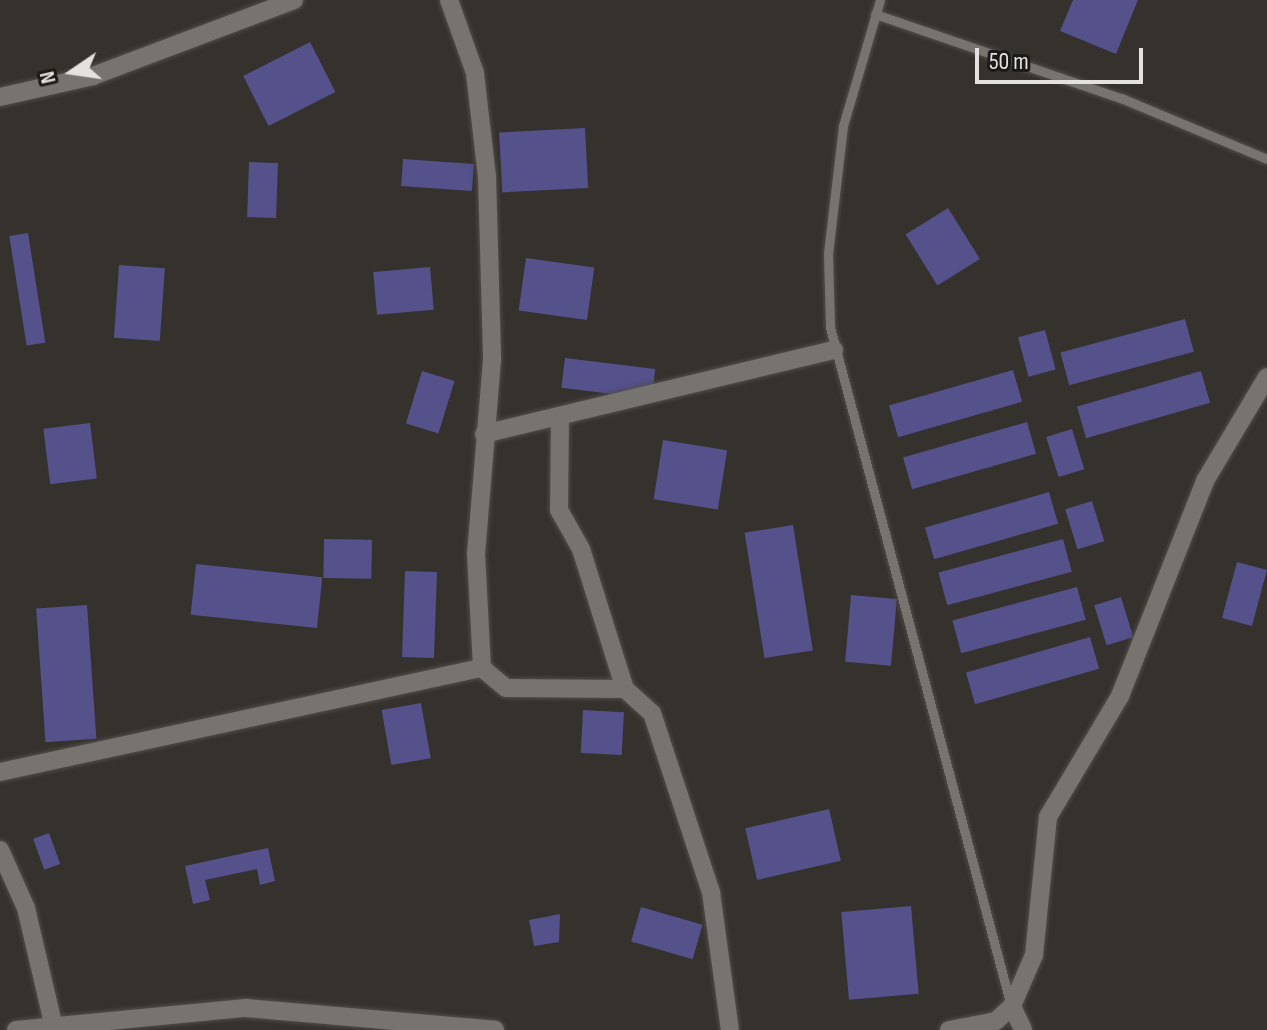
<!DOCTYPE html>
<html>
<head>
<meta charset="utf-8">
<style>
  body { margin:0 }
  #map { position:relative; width:1267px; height:1030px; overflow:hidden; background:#35312d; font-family:"Sofia Sans Condensed",sans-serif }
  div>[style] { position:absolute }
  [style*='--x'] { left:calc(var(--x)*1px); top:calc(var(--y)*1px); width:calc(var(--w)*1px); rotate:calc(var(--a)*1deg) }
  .building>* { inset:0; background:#54518b; transform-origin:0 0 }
  .roads { filter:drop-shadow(0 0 2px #514d4a) drop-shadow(0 0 2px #514d4a) }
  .service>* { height:9px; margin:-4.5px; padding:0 4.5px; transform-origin:4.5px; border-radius:4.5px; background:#77736e }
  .minor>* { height:18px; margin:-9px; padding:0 9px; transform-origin:9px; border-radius:9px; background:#77736e }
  span { translate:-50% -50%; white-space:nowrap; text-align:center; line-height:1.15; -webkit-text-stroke:7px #1b1a18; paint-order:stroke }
  .north { position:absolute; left:32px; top:32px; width:80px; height:80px; -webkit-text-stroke:6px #1b1a18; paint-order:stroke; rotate:257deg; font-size:22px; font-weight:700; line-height:32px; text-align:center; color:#e4e2df }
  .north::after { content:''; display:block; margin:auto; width:28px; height:36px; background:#e4e2df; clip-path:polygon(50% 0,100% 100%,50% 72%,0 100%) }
  .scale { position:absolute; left:975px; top:48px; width:168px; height:36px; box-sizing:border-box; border:4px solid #e4e2df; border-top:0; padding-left:10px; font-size:24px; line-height:28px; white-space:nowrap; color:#e4e2df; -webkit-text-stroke:6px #1b1a18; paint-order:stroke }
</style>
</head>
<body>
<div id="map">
  <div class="building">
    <i style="clip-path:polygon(1073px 0,1138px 0,1116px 54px,1060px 31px)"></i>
    <i style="left:310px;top:42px;width:56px;height:75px;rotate:63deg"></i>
    <i style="left:585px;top:128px;width:60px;height:86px;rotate:87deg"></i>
    <i style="left:403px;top:159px;width:71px;height:27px;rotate:4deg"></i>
    <i style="left:249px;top:162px;width:29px;height:55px;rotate:2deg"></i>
    <i style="left:948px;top:208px;width:60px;height:50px;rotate:58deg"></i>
    <i style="left:28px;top:233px;width:111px;height:19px;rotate:81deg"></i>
    <i style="left:526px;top:258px;width:69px;height:53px;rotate:8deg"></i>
    <i style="left:119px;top:265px;width:46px;height:73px;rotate:4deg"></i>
    <i style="left:430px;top:267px;width:43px;height:57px;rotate:85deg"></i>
    <i style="left:1185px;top:319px;width:34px;height:129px;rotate:75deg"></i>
    <i style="left:1045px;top:330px;width:41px;height:28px;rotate:75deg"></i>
    <i style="left:565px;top:358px;width:91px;height:30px;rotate:7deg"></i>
    <i style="left:1013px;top:370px;width:33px;height:129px;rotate:74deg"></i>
    <i style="left:422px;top:371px;width:34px;height:55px;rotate:17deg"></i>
    <i style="left:1201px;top:371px;width:33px;height:129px;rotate:74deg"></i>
    <i style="left:1027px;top:422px;width:33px;height:129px;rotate:74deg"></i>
    <i style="left:90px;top:423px;width:56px;height:47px;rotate:83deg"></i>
    <i style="left:1072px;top:429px;width:42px;height:27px;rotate:73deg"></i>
    <i style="left:663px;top:440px;width:65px;height:60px;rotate:9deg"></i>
    <i style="left:1049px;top:492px;width:33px;height:129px;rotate:74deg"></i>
    <i style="left:1092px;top:501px;width:42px;height:28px;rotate:73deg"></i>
    <i style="left:793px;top:525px;width:127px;height:49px;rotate:81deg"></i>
    <i style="left:324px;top:539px;width:48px;height:39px;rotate:1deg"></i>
    <i style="left:1063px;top:539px;width:34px;height:129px;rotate:75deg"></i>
    <i style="left:1237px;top:562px;width:31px;height:58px;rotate:15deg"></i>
    <i style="left:196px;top:564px;width:127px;height:51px;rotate:6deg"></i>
    <i style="left:405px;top:571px;width:32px;height:86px;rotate:2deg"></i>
    <i style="left:1077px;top:587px;width:34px;height:129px;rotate:75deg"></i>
    <i style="left:851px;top:595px;width:46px;height:67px;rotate:5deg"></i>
    <i style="left:1121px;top:597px;width:42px;height:28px;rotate:73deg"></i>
    <i style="left:87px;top:605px;width:134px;height:51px;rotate:86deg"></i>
    <i style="left:1090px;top:637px;width:33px;height:129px;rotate:74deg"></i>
    <i style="left:421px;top:703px;width:56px;height:40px;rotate:80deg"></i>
    <i style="left:583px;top:710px;width:41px;height:43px;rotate:3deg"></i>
    <i style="left:829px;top:809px;width:53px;height:86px;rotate:77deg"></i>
    <i style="left:49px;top:833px;width:33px;height:17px;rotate:70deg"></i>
    <i style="clip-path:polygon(268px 848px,275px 881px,260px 885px,257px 869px,205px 880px,210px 900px,193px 904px,185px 866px)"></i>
    <i style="left:911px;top:906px;width:88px;height:70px;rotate:85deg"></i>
    <i style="left:641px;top:907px;width:64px;height:36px;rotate:16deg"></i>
    <i style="clip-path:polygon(560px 914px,559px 942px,534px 946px,529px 920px)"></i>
  </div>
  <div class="roads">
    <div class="service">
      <i style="--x:880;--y:0;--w:131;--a:106.4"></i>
      <i style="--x:843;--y:126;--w:129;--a:96.7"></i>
      <i style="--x:828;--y:254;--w:73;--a:88.4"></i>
      <i style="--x:830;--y:327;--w:699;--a:75.07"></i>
      <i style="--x:875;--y:14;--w:260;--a:18.9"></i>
      <i style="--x:1121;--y:98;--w:158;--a:22.7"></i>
    </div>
    <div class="minor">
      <i style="--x:449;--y:0;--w:77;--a:70.4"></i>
      <i style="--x:475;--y:73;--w:104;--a:83.4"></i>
      <i style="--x:487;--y:176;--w:184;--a:88.4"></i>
      <i style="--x:492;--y:360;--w:194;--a:94.7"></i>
      <i style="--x:476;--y:553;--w:115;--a:87"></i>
      <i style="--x:482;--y:668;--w:31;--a:40"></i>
      <i style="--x:506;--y:688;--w:119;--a:0.5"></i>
      <i style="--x:625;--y:689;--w:36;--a:42"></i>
      <i style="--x:652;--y:713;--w:188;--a:71.8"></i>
      <i style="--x:711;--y:892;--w:139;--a:82.2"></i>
      <i style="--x:0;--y:97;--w:95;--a:-12.7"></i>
      <i style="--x:93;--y:76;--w:215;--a:-20.7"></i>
      <i style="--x:560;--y:418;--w:92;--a:90.6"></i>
      <i style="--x:559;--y:510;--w:45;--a:60.6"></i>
      <i style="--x:581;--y:549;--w:147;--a:72.6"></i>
      <i style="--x:484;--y:434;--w:360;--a:-13.5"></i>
      <i style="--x:0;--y:772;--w:493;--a:-12.2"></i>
      <i style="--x:0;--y:850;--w:64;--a:65.9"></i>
      <i style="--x:26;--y:908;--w:122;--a:76.8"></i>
      <i style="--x:1012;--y:1006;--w:26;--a:65"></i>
      <i style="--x:16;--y:1030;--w:231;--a:-5.5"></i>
      <i style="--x:246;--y:1008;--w:250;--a:5"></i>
      <i style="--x:949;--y:1030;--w:48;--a:-10.8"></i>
      <i style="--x:996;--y:1021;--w:22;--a:-43"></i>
      <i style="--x:1012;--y:1006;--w:56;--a:-66.7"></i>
      <i style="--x:1034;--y:955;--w:139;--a:-84.2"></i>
      <i style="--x:1048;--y:817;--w:141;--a:-59.2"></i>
      <i style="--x:1120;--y:696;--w:231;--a:-68.4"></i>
      <i style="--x:1205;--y:481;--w:121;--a:-59.2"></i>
    </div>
  </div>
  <div class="north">N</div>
  <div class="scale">50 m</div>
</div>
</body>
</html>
